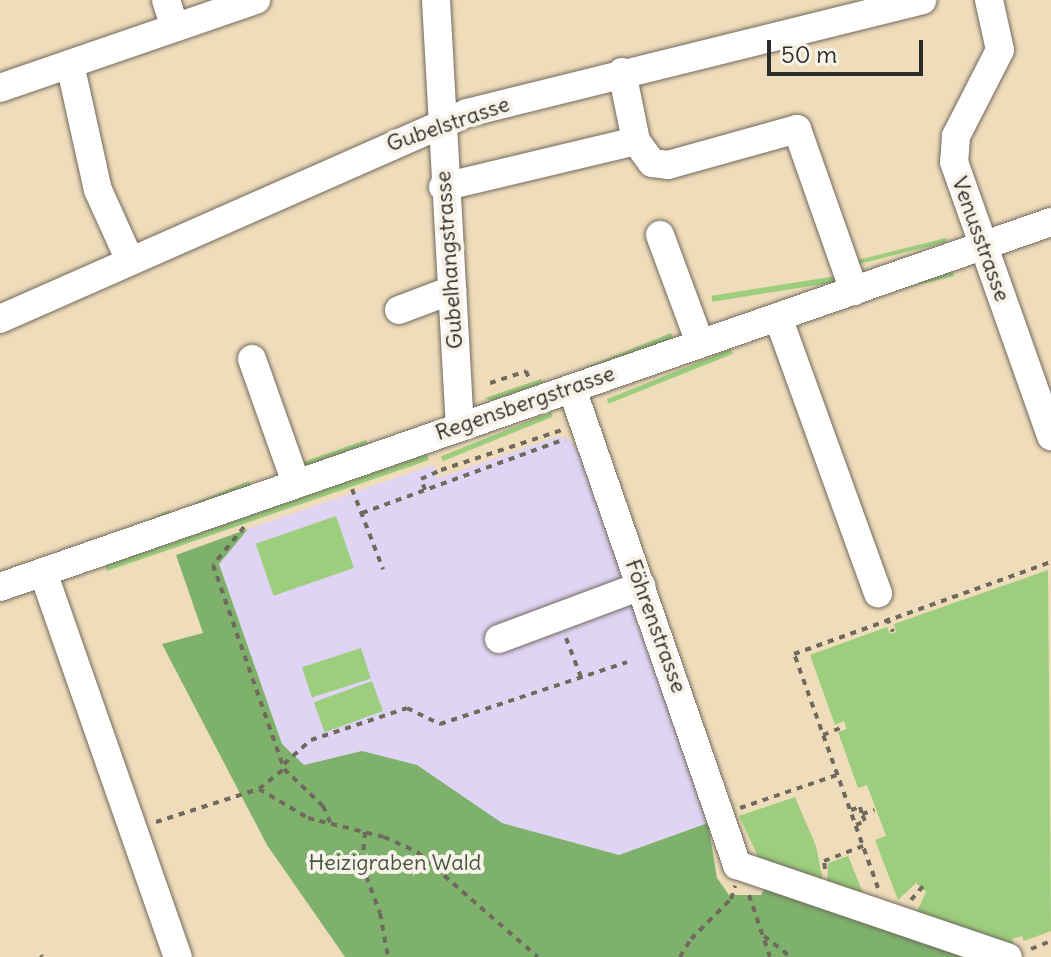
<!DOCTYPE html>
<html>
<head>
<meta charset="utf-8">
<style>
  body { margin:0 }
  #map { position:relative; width:1051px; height:957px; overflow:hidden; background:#efdcba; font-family:Delius,sans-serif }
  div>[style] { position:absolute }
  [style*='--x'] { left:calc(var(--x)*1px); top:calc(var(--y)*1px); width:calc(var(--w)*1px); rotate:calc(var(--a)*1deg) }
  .built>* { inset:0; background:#e0d4f4 }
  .green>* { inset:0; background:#9cce7d; transform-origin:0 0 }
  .forest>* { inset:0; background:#7db16c }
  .path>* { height:4px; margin-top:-2px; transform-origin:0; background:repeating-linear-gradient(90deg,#70695d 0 6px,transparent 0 12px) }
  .roads { filter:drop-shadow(0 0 2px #70695d) drop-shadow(0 0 2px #70695d) }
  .minor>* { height:28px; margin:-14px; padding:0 14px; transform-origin:14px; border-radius:14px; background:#fff }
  span { translate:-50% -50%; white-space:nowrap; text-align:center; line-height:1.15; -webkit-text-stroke:8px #f7f3e8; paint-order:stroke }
  .street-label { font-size:22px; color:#2b2b2b }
  .park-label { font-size:22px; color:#475440 }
  .scale { position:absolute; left:767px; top:40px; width:156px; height:36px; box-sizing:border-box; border:4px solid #2b2b2b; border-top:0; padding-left:10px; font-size:24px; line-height:28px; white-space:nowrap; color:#2b2b2b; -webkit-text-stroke:6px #f7f3e8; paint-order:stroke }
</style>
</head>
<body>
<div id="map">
  <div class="built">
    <i style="clip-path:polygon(556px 437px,568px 438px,578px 451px,708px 823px,619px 855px,501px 823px,362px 751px,304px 765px,282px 744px,219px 564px,248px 529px,433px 465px,438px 478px)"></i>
  </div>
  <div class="green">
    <i style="left:946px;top:238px;width:4px;height:92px;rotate:76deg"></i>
    <i style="left:953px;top:272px;width:4px;height:90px;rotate:76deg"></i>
    <i style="left:836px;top:276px;width:6px;height:126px;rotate:81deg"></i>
    <i style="left:671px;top:333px;width:5px;height:121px;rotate:68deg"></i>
    <i style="left:731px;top:349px;width:5px;height:134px;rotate:68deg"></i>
    <i style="clip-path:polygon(541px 379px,543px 383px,491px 401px,485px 398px)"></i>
    <i style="left:551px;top:412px;width:5px;height:119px;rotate:68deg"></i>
    <i style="clip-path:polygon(366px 440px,367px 444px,299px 469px,297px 464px)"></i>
    <i style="clip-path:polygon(427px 454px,429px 460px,107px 571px,105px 566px)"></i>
    <i style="left:249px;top:481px;width:5px;height:59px;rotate:68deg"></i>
    <i style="left:169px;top:510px;width:4px;height:116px;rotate:63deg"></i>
    <i style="left:336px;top:516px;width:55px;height:85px;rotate:71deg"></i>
    <i style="clip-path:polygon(1048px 570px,1051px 931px,1024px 941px,1022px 936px,1012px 939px,1014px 945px,914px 918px,926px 892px,916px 883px,898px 900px,875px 840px,886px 836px,867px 785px,858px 788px,838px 732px,847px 729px,844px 721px,835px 725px,810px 655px,887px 627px,890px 634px,896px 632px,894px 624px)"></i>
    <i style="left:361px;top:648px;width:32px;height:62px;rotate:72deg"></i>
    <i style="left:372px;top:681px;width:32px;height:62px;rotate:70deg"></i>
    <i style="clip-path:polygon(795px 797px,816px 846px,823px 881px,762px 865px,739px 816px)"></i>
    <i style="clip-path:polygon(848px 856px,866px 900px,827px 889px,828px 863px)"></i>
  </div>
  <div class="forest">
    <i style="clip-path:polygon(248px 529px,219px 564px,282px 744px,304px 765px,362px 751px,417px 765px,502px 823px,619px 855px,708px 823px,717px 878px,729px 895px,761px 895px,769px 880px,989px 957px,345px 957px,267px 845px,162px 644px,203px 633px,176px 555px)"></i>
  </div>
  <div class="path">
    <i style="--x:490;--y:383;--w:38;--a:-18"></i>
    <i style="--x:526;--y:371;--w:9;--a:69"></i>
    <i style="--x:352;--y:489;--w:86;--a:68.8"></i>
    <i style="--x:425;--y:490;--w:12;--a:-110"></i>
    <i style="--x:421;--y:479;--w:22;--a:-24"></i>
    <i style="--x:441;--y:470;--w:127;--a:-18.3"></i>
    <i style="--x:362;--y:513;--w:216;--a:-20"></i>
    <i style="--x:244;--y:527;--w:49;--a:129.2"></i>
    <i style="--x:213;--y:565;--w:216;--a:70.8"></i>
    <i style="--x:887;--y:618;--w:15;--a:67"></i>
    <i style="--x:566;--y:638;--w:42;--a:69"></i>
    <i style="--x:823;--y:735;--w:24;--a:-22"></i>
    <i style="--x:284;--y:764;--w:36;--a:-42"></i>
    <i style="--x:311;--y:740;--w:101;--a:-18.4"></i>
    <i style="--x:407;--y:708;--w:37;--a:26"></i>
    <i style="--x:440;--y:724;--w:197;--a:-18.3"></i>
    <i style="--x:259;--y:789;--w:32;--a:-39"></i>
    <i style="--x:284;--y:769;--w:54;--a:43.5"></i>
    <i style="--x:323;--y:806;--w:22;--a:66"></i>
    <i style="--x:740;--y:808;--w:102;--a:-18.8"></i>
    <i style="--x:851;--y:810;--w:9;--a:-18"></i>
    <i style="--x:860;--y:807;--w:7;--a:74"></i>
    <i style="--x:862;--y:814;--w:13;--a:-18"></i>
    <i style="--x:156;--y:822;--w:108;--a:-17.8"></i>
    <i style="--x:259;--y:789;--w:57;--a:30.6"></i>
    <i style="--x:308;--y:818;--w:78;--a:14"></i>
    <i style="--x:384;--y:837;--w:36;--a:24"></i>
    <i style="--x:417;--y:852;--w:160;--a:41"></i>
    <i style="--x:856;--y:825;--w:10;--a:-24"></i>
    <i style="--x:865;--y:821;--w:8;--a:-113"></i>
    <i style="--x:365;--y:832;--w:33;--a:95"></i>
    <i style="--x:362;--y:865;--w:51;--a:69.4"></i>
    <i style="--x:380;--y:913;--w:45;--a:79.7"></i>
    <i style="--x:825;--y:869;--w:8;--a:-97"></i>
    <i style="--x:824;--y:861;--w:42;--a:-21"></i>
    <i style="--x:878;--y:888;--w:249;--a:-109.7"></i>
    <i style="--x:794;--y:654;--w:273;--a:-19.7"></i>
    <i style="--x:749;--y:895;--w:65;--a:71.3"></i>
    <i style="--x:911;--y:900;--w:18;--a:-49"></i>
    <i style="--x:764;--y:936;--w:34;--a:38"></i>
    <i style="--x:1031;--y:949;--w:22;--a:-22"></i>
    <i style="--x:41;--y:955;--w:2;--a:63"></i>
    <i style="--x:680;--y:957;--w:21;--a:-59"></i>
    <i style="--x:691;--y:939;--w:57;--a:-45"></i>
    <i style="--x:731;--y:899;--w:14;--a:-73"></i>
  </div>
  <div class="roads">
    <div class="minor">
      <i style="--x:166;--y:0;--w:29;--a:72"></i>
      <i style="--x:436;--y:0;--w:425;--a:86.8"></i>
      <i style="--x:989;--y:0;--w:51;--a:77.6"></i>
      <i style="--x:1000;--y:50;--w:97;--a:117.1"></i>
      <i style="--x:956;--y:136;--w:26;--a:94"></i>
      <i style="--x:954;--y:162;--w:291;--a:70.5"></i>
      <i style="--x:70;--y:64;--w:129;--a:77.5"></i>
      <i style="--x:98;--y:190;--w:78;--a:65.7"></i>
      <i style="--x:622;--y:72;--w:70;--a:78.5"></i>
      <i style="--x:636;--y:141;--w:27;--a:54"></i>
      <i style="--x:652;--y:163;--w:16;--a:7"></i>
      <i style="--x:668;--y:165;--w:134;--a:-15.6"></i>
      <i style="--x:797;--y:129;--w:172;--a:70.6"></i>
      <i style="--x:0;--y:88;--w:271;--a:-19"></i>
      <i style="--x:443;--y:187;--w:198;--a:-13.4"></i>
      <i style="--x:660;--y:235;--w:115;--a:69.7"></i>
      <i style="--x:399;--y:310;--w:57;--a:-20.7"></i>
      <i style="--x:778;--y:317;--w:294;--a:70.1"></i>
      <i style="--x:0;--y:319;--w:510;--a:-23.8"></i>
      <i style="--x:467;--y:113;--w:469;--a:-13.9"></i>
      <i style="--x:252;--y:359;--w:132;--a:70.5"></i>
      <i style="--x:572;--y:389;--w:504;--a:70.88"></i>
      <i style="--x:737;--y:865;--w:286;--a:18.8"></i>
      <i style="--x:43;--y:572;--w:408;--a:70.7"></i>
      <i style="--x:0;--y:587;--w:1113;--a:-19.15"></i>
      <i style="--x:499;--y:639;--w:152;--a:-20.5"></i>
    </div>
  </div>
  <div class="street-label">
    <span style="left:448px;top:124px;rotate:-19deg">Gubelstrasse</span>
    <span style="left:981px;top:239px;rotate:70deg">Venusstrasse</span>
    <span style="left:449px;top:260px;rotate:-94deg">Gubelhangstrasse</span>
    <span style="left:525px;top:403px;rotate:-19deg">Regensbergstrasse</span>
    <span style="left:656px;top:626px;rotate:70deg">Föhrenstrasse</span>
  </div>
  <div class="park-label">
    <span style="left:395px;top:863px">Heizigraben Wald</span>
  </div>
  <div class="scale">50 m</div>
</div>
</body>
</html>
